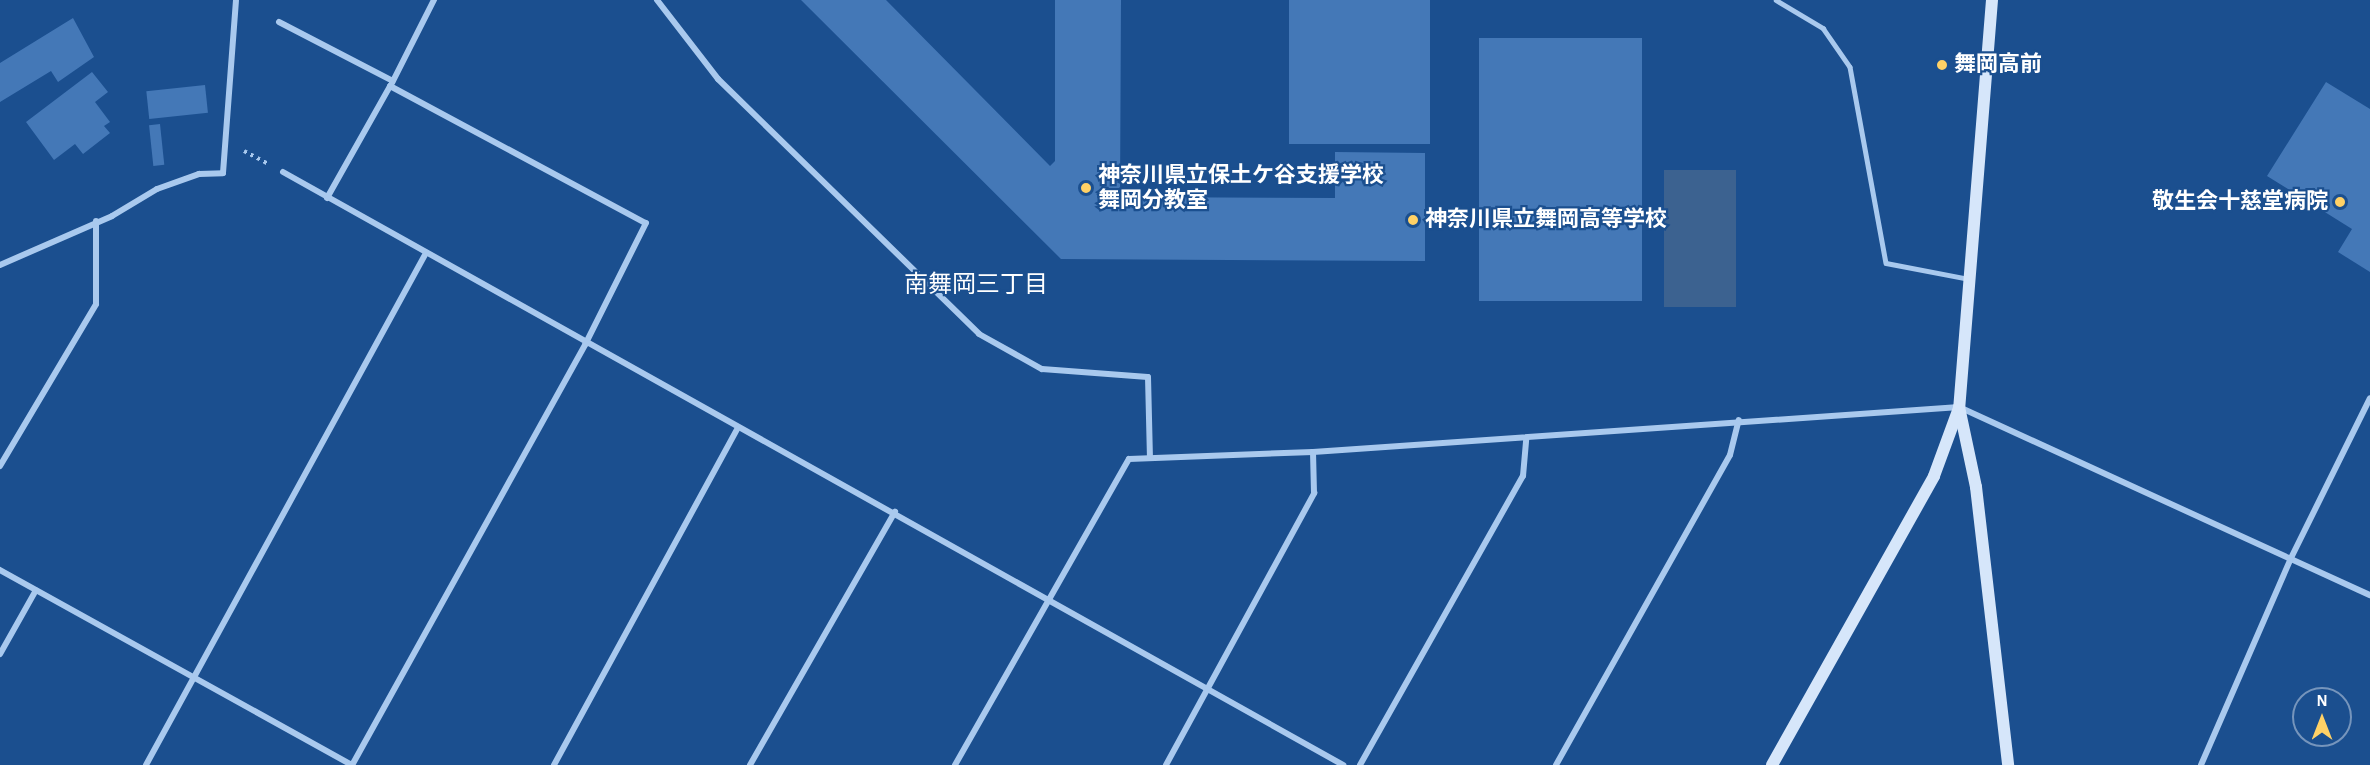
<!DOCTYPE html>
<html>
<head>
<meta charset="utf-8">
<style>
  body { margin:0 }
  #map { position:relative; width:2370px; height:765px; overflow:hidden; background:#1b4f8f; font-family:"Alegreya Sans","Noto Sans JP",sans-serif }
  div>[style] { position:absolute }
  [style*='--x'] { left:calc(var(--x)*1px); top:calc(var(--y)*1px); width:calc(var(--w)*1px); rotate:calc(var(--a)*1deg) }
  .water>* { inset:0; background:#3c6290; transform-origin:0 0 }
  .building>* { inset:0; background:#4478b7; transform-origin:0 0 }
  .path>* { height:4px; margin-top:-2px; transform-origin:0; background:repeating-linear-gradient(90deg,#a9c9ee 0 3px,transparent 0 7.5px) }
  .lane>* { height:4.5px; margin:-2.25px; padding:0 2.25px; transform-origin:2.25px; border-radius:2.25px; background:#a9c9ee }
  .street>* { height:6px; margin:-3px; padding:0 3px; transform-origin:3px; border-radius:3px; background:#a9c9ee }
  .secondary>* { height:12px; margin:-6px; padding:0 6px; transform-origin:6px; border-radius:6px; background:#d6e6fa }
  .dots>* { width:16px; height:16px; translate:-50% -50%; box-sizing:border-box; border:3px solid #1b4f8f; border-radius:50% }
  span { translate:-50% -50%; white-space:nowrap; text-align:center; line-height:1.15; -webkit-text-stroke:4.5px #1b4f8f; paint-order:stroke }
  .poi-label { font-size:22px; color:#fff; font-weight:700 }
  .left { translate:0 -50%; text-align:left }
  .right { translate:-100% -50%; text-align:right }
  .neighbourhood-label { font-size:24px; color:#fff }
  .north { position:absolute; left:2292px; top:687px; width:60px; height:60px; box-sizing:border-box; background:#1b4f8f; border:2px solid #7695bc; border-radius:50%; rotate:0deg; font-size:16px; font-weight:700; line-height:24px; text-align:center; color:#fff }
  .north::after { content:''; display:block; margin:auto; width:21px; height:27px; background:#ffd166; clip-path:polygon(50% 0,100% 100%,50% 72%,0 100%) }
</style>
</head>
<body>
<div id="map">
  <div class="water">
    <i style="left:1736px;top:170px;width:137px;height:72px;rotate:90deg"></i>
  </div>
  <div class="building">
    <i style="clip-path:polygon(801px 0,886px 0,1050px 166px,1055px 161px,1055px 0,1121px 0,1120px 197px,1335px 198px,1335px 152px,1425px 153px,1425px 261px,1061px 259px)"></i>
    <i style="left:1289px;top:0;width:141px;height:144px"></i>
    <i style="clip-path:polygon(73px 18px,94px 57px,58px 82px,51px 71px,0 102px,0 63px)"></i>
    <i style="left:1479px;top:38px;width:163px;height:263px"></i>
    <i style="clip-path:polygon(92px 72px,108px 92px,95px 102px,110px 122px,104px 126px,110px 133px,83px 154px,75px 144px,54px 160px,26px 122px)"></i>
    <i style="clip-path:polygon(2326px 82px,2370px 109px,2370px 272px,2338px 252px,2352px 229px,2267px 176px)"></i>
    <i style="left:205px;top:85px;width:28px;height:59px;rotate:84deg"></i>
    <i style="left:160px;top:124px;width:41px;height:11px;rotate:84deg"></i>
  </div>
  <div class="path">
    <i style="--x:244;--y:151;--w:26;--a:28"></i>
  </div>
  <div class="lane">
    <i style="--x:1776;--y:0;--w:55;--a:30.8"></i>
    <i style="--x:1823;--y:28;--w:47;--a:55.3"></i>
    <i style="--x:1850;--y:67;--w:199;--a:79.6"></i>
    <i style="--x:1886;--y:263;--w:85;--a:10.9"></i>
  </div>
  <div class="street">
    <i style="--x:657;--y:0;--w:100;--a:52.3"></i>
    <i style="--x:718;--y:79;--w:365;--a:44.3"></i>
    <i style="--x:979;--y:334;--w:72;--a:29.1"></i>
    <i style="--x:1042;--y:369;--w:106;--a:4.3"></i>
    <i style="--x:1148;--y:377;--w:81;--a:88.6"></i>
    <i style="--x:279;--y:22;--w:128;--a:27.4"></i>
    <i style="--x:392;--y:83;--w:93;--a:-63.2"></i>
    <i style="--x:283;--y:172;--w:1215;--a:29.22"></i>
    <i style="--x:327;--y:198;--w:129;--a:-60.6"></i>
    <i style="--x:390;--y:86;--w:290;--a:28.2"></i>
    <i style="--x:646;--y:223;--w:136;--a:116.6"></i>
    <i style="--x:585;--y:345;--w:480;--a:119"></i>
    <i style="--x:0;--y:265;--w:122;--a:-23.6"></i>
    <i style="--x:112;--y:216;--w:52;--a:-31"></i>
    <i style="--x:157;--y:189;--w:45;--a:-19.7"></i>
    <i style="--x:199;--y:174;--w:24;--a:-2"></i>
    <i style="--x:223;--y:173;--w:173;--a:-85.7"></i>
    <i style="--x:0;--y:466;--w:188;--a:-59.3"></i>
    <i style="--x:96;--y:304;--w:83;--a:-90"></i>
    <i style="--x:0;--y:570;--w:402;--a:29"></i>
    <i style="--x:0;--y:654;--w:73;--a:-60.6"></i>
    <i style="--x:146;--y:765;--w:584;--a:-61.33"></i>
    <i style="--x:554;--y:765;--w:382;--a:-61.4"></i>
    <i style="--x:750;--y:765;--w:292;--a:-60.2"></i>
    <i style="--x:955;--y:765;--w:352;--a:-60.4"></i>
    <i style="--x:1129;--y:459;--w:184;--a:-2.2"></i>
    <i style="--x:1313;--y:452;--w:648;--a:-3.98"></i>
    <i style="--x:1959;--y:407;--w:452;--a:24.6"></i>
    <i style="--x:1166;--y:765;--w:310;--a:-61.4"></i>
    <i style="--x:1314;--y:493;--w:41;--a:-91.4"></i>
    <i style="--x:1360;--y:765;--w:332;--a:-60.6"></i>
    <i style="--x:1523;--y:476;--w:38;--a:-85"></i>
    <i style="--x:1556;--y:765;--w:355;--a:-60.7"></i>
    <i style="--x:1730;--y:455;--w:36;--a:-76"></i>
    <i style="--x:2201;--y:765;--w:226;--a:-66.5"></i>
    <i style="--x:2291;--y:558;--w:178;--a:-63.7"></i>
  </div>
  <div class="secondary">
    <i style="--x:1992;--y:0;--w:408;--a:94.6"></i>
    <i style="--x:1959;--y:407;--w:82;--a:78"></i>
    <i style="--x:1976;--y:487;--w:280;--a:83.4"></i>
    <i style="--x:1772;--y:765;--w:331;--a:-60.7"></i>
    <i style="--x:1934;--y:476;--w:72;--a:-69.8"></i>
  </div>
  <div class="dots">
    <i style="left:1942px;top:65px;background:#ffd166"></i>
    <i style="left:1086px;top:188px;background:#ffd166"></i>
    <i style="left:2340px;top:202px;background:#ffd166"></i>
    <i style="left:1413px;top:220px;background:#ffd166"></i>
  </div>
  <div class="poi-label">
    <span class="left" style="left:1954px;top:65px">舞岡高前</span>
    <span class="left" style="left:1098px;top:188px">神奈川県立保土ケ谷支援学校<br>舞岡分教室</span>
    <span class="right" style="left:2328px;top:202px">敬生会十慈堂病院</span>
    <span class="left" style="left:1425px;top:220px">神奈川県立舞岡高等学校</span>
  </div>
  <div class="neighbourhood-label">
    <span style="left:976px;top:286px">南舞岡三丁目</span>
  </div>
  <div class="north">N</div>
</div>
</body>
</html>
